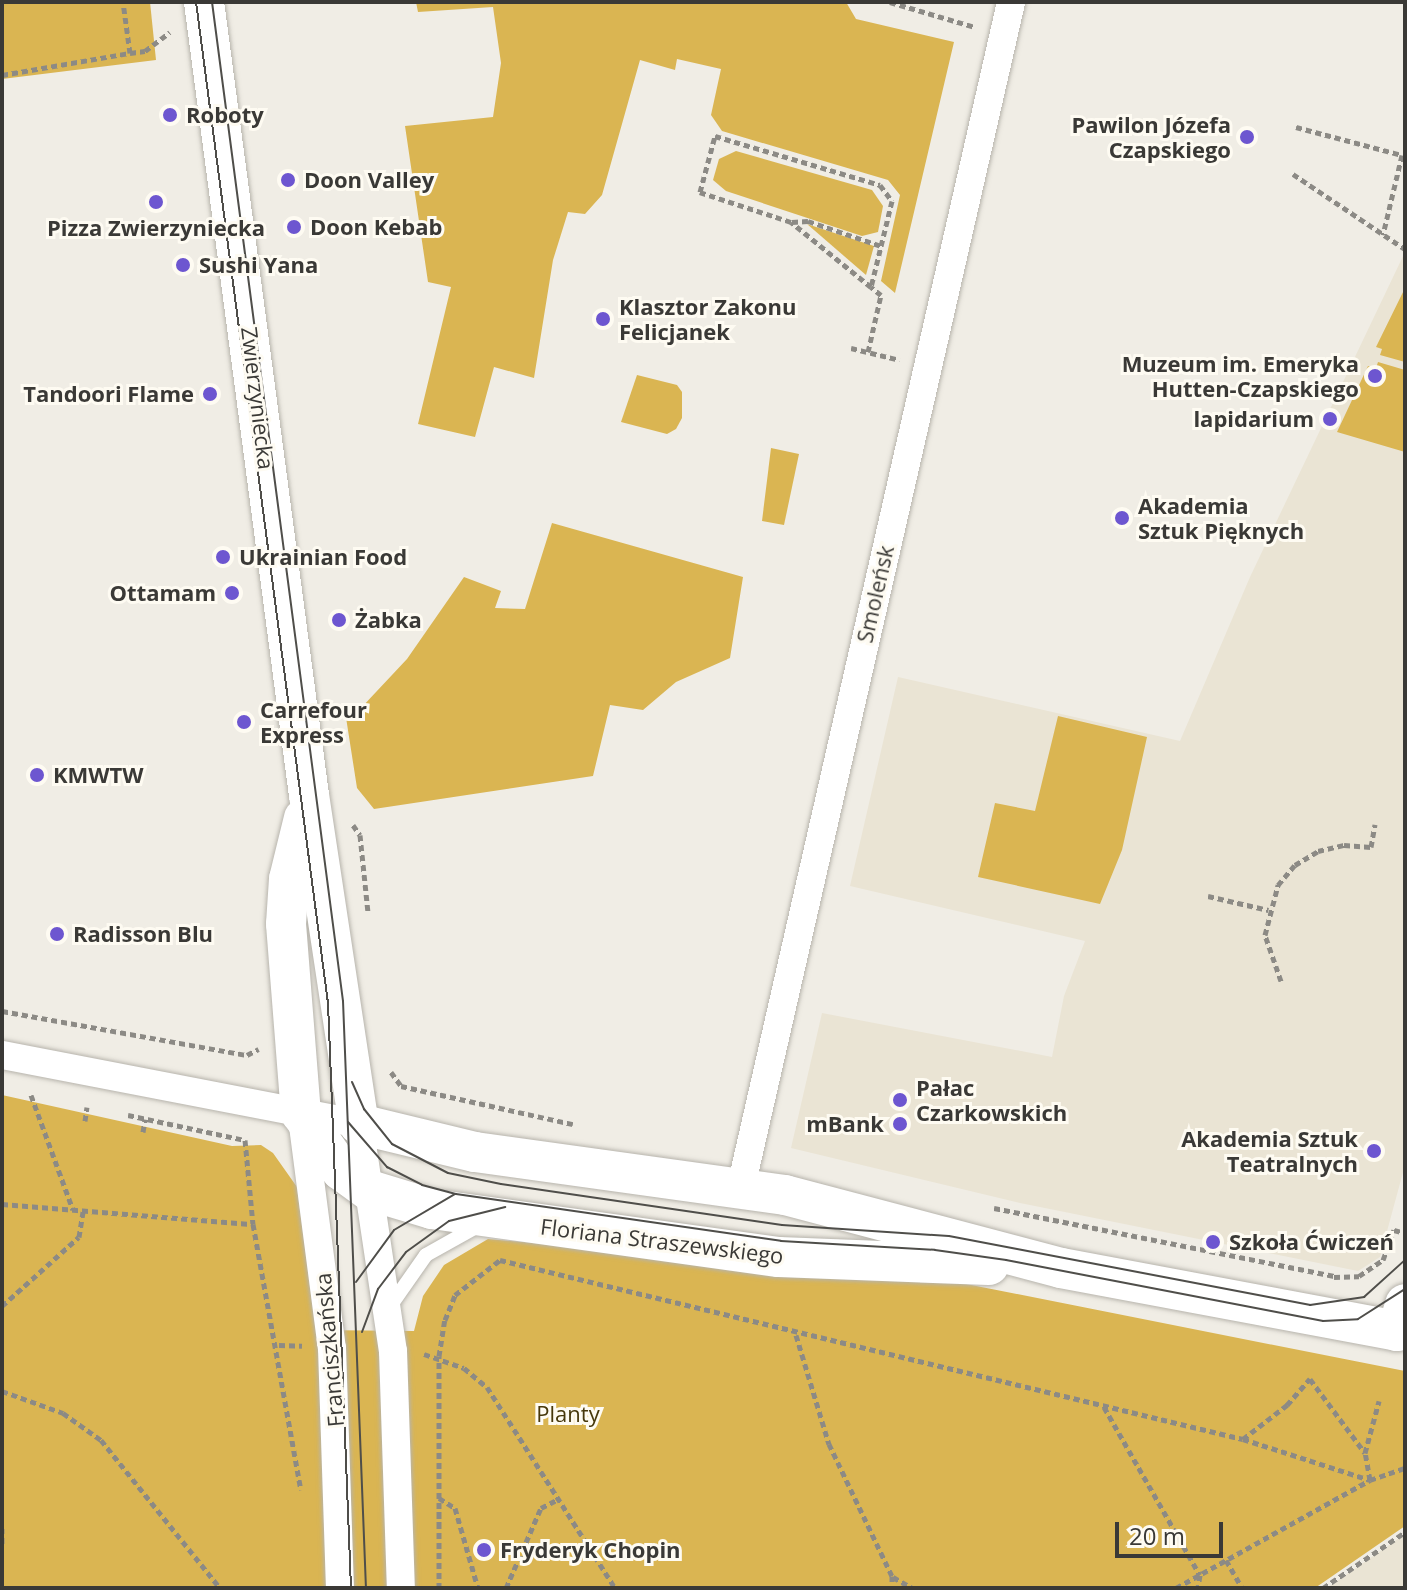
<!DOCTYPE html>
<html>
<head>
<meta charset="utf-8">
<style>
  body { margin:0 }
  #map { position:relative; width:1407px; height:1590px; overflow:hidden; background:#f0ede5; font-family:"Open Sans",sans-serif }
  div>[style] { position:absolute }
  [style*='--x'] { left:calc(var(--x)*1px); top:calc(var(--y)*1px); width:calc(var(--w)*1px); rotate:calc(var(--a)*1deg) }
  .built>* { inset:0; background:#eae4d4 }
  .green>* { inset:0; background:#dab552 }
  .path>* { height:5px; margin-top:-2.5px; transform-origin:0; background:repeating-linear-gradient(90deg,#8c8a85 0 6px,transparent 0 10px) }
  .roads { filter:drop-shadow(0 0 2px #b7b4ac) drop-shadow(0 0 2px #b7b4ac) }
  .lane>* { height:14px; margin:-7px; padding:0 7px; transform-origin:7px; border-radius:7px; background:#fff }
  .street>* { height:28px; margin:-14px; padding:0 14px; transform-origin:14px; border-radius:14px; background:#fff }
  .secondary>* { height:40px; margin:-20px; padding:0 20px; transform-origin:20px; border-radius:20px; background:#fff }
  .tram>* { height:2px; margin:-1px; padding:0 1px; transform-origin:1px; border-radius:1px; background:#4f4e4a }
  .dots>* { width:22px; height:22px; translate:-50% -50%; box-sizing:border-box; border:4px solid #fefbf2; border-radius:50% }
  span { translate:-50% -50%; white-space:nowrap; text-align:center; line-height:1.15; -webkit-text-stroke:6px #fefbf2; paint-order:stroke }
  .poi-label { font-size:22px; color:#3a3936; font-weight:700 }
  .left { translate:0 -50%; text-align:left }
  .right { translate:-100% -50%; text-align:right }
  .street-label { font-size:22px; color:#3a3936 }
  .park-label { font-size:22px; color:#47380b }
  .frame { position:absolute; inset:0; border:4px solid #3a3936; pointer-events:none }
  .scale { position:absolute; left:1115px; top:1522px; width:108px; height:36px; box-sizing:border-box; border:4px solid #3a3936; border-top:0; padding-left:10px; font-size:24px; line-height:28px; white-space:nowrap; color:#3a3936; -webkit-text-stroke:6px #fefbf2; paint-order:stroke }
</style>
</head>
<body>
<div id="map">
  <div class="built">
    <i style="clip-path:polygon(1405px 252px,1405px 1165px,1380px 1257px,1358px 1271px,1020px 1203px,791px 1148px,822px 1013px,1052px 1057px,1064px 996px,1085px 941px,850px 886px,898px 677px,1180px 741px,1250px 577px)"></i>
    <i style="clip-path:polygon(1405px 1534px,1405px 1588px,1327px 1588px)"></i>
  </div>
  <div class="green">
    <i style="clip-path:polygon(2px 2px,150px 2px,156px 60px,2px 79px)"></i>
    <i style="clip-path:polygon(416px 2px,846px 2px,856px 19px,954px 42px,895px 293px,881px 281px,900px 195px,888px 180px,722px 131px,711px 115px,721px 69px,677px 59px,675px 70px,640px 60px,602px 195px,585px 214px,568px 212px,553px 260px,534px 378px,494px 367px,475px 437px,418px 424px,451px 287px,428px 282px,405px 126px,493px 117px,501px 63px,493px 7px,418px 12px)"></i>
    <i style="clip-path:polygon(736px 151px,872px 190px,883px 206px,878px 232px,862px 236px,726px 191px,713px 180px,719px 159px)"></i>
    <i style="clip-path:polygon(807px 224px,874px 246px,866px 275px)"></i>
    <i style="clip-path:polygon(1405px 288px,1405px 362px,1380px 355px,1382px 349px,1376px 347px)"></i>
    <i style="clip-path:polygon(1378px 362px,1405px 370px,1405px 452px,1337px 432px,1368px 366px,1376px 368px)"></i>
    <i style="clip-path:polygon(637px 375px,677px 385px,682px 392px,682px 418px,676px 429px,667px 434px,621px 422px)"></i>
    <i style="clip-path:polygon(771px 448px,799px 454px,784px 525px,762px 521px)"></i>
    <i style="clip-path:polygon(552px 523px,743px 577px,730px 658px,676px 682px,643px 710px,610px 705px,593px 776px,374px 809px,357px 788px,345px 711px,361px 708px,407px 659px,464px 577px,501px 591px,495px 608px,525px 609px)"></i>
    <i style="clip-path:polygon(1058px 716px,1147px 737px,1122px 850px,1100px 904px,978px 877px,995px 803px,1035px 811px)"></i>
    <i style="clip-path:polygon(2px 1095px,232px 1146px,261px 1145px,273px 1153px,297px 1187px,316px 1330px,414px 1331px,423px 1296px,444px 1265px,488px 1239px,936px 1278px,1405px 1371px,1405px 1526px,1315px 1588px,2px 1588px)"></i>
  </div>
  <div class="path">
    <i style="--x:890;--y:2;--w:89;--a:16.4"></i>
    <i style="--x:130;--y:53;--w:15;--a:-8"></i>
    <i style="--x:145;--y:51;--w:31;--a:-37"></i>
    <i style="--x:2;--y:75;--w:130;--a:-9.8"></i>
    <i style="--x:130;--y:53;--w:51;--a:-97.8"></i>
    <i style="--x:1296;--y:127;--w:110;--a:14.8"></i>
    <i style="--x:1402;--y:155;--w:82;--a:103.4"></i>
    <i style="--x:1293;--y:174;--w:135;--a:33.8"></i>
    <i style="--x:792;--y:222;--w:16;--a:-4"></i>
    <i style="--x:808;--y:221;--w:77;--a:18.9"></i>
    <i style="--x:851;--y:348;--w:50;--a:13.8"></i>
    <i style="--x:868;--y:352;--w:58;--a:-77.2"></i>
    <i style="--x:881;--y:295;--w:13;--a:-141"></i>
    <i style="--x:871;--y:287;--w:103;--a:-140.9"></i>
    <i style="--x:791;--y:222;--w:96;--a:-161.8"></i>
    <i style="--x:700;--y:192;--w:58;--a:-75"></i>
    <i style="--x:715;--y:136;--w:172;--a:16.5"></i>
    <i style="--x:880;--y:185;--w:20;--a:53"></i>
    <i style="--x:892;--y:201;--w:89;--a:103.7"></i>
    <i style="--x:353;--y:825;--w:12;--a:55"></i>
    <i style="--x:360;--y:835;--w:77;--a:84.1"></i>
    <i style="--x:1208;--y:896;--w:62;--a:13.1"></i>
    <i style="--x:1281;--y:981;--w:49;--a:-109.2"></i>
    <i style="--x:1265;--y:935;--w:52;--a:-75.4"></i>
    <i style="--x:1278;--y:885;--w:26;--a:-50"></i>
    <i style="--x:1295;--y:865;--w:27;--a:-31"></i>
    <i style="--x:1318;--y:851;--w:27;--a:-13"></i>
    <i style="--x:1344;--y:845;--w:27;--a:4"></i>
    <i style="--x:1371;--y:847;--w:23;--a:-80"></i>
    <i style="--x:2;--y:1011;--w:249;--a:10.2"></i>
    <i style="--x:247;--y:1055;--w:13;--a:-27"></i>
    <i style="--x:391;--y:1072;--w:17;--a:54"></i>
    <i style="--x:401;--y:1086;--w:176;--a:12.5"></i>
    <i style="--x:31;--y:1095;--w:122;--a:69.9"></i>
    <i style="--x:128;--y:1115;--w:120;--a:12.1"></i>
    <i style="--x:245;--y:1140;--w:84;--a:84.6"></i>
    <i style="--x:253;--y:1224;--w:270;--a:79.8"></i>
    <i style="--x:85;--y:1121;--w:14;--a:-82"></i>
    <i style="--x:143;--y:1132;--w:13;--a:-81"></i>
    <i style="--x:2;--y:1204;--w:252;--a:4.6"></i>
    <i style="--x:994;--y:1208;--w:347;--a:11.3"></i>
    <i style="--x:1334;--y:1277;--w:25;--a:-2"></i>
    <i style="--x:1359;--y:1276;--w:29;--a:-34"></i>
    <i style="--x:1383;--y:1260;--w:32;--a:-70"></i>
    <i style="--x:1394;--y:1230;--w:11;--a:15"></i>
    <i style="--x:2;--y:1306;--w:103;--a:-41.9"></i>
    <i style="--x:79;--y:1237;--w:26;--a:-81"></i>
    <i style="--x:796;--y:1335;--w:114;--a:73.2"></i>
    <i style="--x:829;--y:1444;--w:146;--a:64.5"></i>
    <i style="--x:892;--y:1576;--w:12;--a:90"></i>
    <i style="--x:279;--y:1345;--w:23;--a:2"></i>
    <i style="--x:424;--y:1354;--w:42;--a:19.3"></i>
    <i style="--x:464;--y:1368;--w:30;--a:40"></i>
    <i style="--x:487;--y:1387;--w:238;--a:57.5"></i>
    <i style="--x:2;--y:1391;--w:65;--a:19.8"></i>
    <i style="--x:63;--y:1413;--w:47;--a:35.4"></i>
    <i style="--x:101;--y:1440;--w:190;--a:51.2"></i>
    <i style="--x:1104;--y:1407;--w:193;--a:60.3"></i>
    <i style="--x:1200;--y:1575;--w:13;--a:99"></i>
    <i style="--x:1243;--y:1439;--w:56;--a:-37.7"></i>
    <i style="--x:1287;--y:1405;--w:35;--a:-49"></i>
    <i style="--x:1310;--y:1379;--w:92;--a:53.4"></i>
    <i style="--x:1370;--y:1480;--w:27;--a:-100"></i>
    <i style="--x:1365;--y:1453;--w:54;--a:-74.9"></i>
    <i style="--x:439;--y:1498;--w:19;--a:32"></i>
    <i style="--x:455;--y:1508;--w:83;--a:74"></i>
    <i style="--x:2;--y:1528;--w:17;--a:90"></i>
    <i style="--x:1226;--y:1560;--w:32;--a:60"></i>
    <i style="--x:893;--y:1577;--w:22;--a:30"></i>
    <i style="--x:439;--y:1588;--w:232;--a:-90"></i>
    <i style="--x:439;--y:1356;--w:36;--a:-81"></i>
    <i style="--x:445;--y:1320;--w:27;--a:-68"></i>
    <i style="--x:455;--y:1295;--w:57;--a:-37.9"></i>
    <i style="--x:500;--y:1260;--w:764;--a:13.55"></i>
    <i style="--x:1243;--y:1439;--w:133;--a:17.9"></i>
    <i style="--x:506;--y:1588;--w:87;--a:-66.4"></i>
    <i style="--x:541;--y:1508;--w:18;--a:-27"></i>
    <i style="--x:1176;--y:1588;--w:222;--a:-29.1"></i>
    <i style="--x:1370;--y:1480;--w:37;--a:-19"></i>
    <i style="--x:1323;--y:1588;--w:99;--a:-34.3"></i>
  </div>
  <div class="roads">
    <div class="lane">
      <i style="--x:391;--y:1305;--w:61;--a:-55"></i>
      <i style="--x:426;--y:1255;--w:57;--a:-29.2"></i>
    </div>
    <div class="street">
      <i style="--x:2;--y:1055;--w:364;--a:10.9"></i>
      <i style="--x:359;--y:1124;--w:230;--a:81.5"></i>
      <i style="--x:393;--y:1351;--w:237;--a:88.1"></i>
      <i style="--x:302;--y:1118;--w:232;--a:82.6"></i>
      <i style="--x:332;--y:1348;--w:240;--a:88.1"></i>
      <i style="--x:741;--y:1187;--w:1215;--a:-77.16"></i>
    </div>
    <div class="secondary">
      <i style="--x:204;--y:2;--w:800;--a:82.46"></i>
      <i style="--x:309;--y:795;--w:333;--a:81.4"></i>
      <i style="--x:359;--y:1124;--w:119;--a:13.6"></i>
      <i style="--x:475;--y:1152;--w:313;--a:7.9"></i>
      <i style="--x:785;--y:1195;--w:285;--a:14.8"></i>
      <i style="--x:1061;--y:1268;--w:342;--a:10.6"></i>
      <i style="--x:1397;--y:1331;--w:28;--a:-73"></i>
      <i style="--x:304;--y:818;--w:63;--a:103.8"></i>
      <i style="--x:289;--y:879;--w:45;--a:93.8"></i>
      <i style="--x:286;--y:924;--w:190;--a:85.5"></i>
      <i style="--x:301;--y:1113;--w:70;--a:54.9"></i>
      <i style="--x:341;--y:1170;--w:34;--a:36"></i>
      <i style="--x:369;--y:1190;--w:66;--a:16.8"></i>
      <i style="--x:432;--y:1209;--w:350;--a:7.9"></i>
      <i style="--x:779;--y:1257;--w:210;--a:2.2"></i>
    </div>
  </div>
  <div class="tram">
    <i style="--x:196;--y:2;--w:1010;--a:82.49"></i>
    <i style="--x:328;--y:1003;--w:585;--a:87.75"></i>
    <i style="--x:212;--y:2;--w:1008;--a:82.53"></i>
    <i style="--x:343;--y:1001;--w:587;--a:87.76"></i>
    <i style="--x:352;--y:1082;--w:30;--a:66"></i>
    <i style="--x:364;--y:1109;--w:45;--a:51.3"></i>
    <i style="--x:392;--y:1144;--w:63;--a:27.4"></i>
    <i style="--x:448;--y:1173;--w:54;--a:11.7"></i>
    <i style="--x:501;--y:1184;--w:284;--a:8.3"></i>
    <i style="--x:782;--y:1225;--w:167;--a:3.8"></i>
    <i style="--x:949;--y:1236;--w:368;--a:10.8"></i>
    <i style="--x:1310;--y:1305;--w:55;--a:-8.4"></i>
    <i style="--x:1364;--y:1297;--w:55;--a:-42.1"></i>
    <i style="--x:348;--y:1122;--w:60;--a:49.1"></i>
    <i style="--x:387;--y:1167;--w:39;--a:27"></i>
    <i style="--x:422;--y:1185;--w:35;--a:15"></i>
    <i style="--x:456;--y:1194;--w:328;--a:8.2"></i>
    <i style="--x:781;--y:1241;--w:154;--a:3.3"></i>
    <i style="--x:935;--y:1250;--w:72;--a:8"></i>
    <i style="--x:1006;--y:1260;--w:323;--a:10.9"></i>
    <i style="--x:1323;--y:1321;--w:35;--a:-3"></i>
    <i style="--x:1358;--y:1319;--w:56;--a:-32.6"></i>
    <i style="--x:356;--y:1282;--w:64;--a:-53.8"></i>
    <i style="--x:394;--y:1230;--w:71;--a:-30.5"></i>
    <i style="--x:362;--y:1332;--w:46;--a:-69.6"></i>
    <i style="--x:378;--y:1289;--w:46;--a:-52.9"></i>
    <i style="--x:406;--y:1252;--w:53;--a:-35.8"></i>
    <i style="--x:449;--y:1221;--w:58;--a:-14"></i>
  </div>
  <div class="dots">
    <i style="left:170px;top:115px;background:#6d56d0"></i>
    <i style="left:1247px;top:137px;background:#6d56d0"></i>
    <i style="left:288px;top:180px;background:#6d56d0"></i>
    <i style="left:156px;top:202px;background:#6d56d0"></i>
    <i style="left:294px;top:227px;background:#6d56d0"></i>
    <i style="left:183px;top:265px;background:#6d56d0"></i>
    <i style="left:603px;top:319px;background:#6d56d0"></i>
    <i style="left:1375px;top:376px;background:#6d56d0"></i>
    <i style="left:210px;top:394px;background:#6d56d0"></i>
    <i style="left:1330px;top:419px;background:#6d56d0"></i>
    <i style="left:1122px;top:518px;background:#6d56d0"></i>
    <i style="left:223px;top:557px;background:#6d56d0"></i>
    <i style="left:232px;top:593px;background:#6d56d0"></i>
    <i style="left:339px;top:620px;background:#6d56d0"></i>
    <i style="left:244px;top:722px;background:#6d56d0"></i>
    <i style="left:37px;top:775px;background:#6d56d0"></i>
    <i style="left:57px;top:934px;background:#6d56d0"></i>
    <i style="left:900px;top:1100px;background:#6d56d0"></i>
    <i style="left:900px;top:1124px;background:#6d56d0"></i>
    <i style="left:1374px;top:1151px;background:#6d56d0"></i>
    <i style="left:1213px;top:1242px;background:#6d56d0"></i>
    <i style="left:484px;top:1550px;background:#6d56d0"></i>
  </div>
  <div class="poi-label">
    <span class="left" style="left:186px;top:115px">Roboty</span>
    <span class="right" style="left:1231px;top:137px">Pawilon Józefa<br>Czapskiego</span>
    <span class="left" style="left:304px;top:180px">Doon Valley</span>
    <span class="left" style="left:310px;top:227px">Doon Kebab</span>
    <span style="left:156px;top:228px">Pizza Zwierzyniecka</span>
    <span class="left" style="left:199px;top:265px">Sushi Yana</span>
    <span class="left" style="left:619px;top:319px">Klasztor Zakonu<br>Felicjanek</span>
    <span class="right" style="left:1359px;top:376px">Muzeum im. Emeryka<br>Hutten-Czapskiego</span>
    <span class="right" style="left:194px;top:394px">Tandoori Flame</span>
    <span class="right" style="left:1314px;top:419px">lapidarium</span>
    <span class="left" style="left:1138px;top:518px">Akademia<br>Sztuk Pięknych</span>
    <span class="left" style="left:239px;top:557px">Ukrainian Food</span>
    <span class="right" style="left:216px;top:593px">Ottamam</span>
    <span class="left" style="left:355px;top:620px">Żabka</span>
    <span class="left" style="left:260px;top:722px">Carrefour<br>Express</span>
    <span class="left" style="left:53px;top:775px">KMWTW</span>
    <span class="left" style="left:73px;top:934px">Radisson Blu</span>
    <span class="left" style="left:916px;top:1100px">Pałac<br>Czarkowskich</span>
    <span class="right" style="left:884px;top:1124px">mBank</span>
    <span class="right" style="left:1358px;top:1151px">Akademia Sztuk<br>Teatralnych</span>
    <span class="left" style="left:1229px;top:1242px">Szkoła Ćwiczeń</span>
    <span class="left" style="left:500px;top:1550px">Fryderyk Chopin</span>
  </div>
  <div class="street-label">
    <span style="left:258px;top:398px;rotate:83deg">Zwierzyniecka</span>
    <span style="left:875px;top:594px;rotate:-77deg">Smoleńsk</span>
    <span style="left:662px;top:1241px;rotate:7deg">Floriana Straszewskiego</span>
    <span style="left:329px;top:1350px;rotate:-95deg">Franciszkańska</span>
  </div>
  <div class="park-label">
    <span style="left:568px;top:1414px">Planty</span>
  </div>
  <div class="frame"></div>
  <div class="scale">20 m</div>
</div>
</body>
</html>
